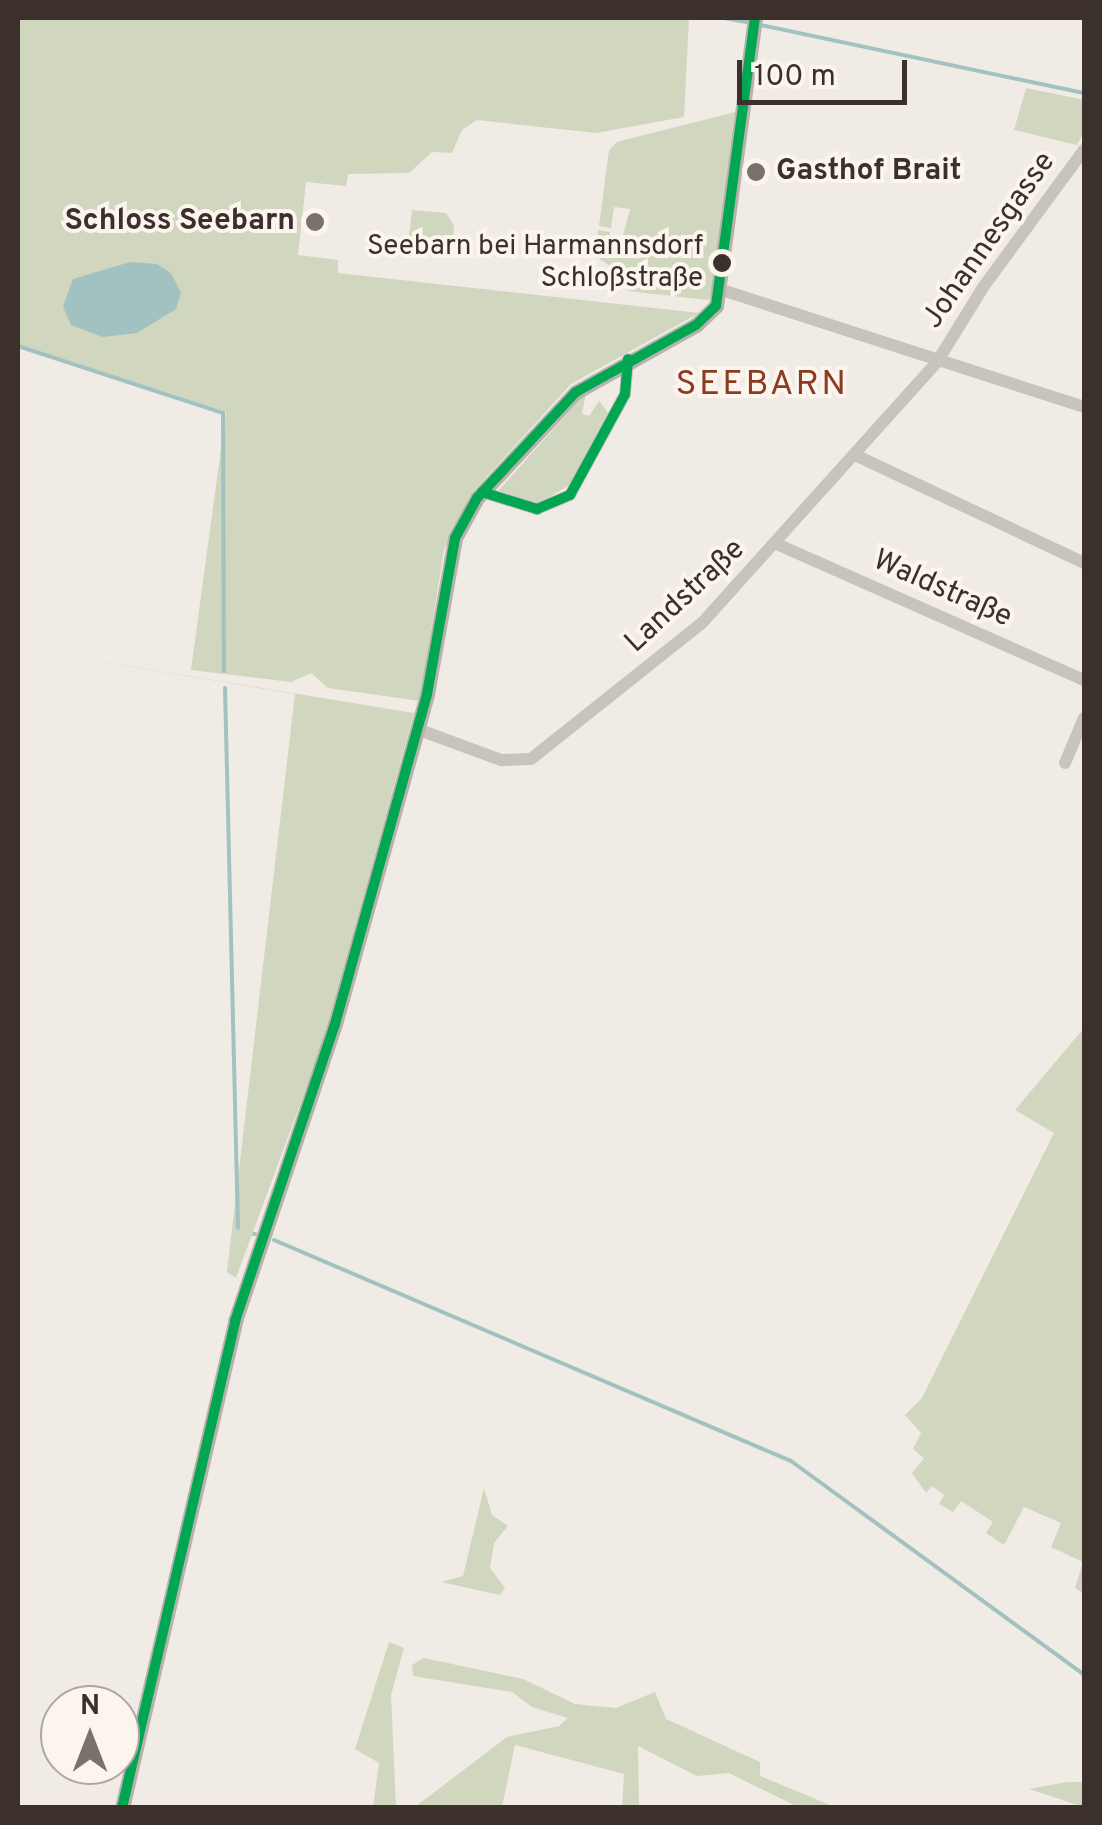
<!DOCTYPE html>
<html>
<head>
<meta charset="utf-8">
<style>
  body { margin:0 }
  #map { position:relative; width:1102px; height:1825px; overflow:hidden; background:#f0ebe5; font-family:Overpass,sans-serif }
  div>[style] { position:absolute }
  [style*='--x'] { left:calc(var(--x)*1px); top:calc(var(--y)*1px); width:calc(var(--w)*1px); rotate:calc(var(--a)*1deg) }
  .green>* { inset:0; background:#d1d6bf }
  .water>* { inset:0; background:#a1c2c1 }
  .stream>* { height:4px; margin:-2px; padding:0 2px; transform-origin:2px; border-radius:2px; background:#a1c2c1 }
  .minor>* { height:12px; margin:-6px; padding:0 6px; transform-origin:6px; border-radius:6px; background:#c9c3be }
  .major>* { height:15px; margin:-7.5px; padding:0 7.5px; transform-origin:7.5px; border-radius:7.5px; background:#b8b1ad }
  .bus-1>* { height:10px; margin:-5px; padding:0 5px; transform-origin:5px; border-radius:5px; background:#00a651 }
  .dots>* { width:28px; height:28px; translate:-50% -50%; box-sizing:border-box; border:5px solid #fbf5ee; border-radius:50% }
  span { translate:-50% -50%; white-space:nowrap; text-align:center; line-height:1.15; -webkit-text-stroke:8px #fbf5ee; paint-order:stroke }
  .bus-label { font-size:28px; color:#3b302b }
  .right { translate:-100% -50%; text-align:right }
  .poi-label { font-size:30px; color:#3b302b; font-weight:700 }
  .left { translate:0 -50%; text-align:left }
  .street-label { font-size:30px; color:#3b302b }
  .quarter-label { font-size:35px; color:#8c3b22; letter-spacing:2.5px }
  .frame { position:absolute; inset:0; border:20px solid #3b302b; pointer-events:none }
  .north { position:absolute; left:40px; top:1685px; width:100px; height:100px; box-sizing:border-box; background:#fbf5ee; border:2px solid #aea6a0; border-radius:50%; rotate:0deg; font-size:28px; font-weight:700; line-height:40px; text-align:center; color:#3b302b }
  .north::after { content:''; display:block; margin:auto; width:35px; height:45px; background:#7a716c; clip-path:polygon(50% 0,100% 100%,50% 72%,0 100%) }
  .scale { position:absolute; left:737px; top:60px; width:170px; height:45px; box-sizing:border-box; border:5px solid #3b302b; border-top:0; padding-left:12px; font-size:30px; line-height:35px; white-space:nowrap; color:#3b302b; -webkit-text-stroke:8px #fbf5ee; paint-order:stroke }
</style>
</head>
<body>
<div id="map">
  <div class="green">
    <i style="clip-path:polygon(18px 18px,689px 18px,684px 117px,596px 133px,477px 120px,462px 130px,452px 153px,432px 152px,409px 173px,348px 174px,346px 186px,306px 182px,298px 255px,338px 260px,338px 273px,699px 313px,571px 384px,470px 495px,444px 550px,420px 701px,328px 688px,311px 673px,291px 682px,191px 670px,226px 412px,18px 344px)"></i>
    <i style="clip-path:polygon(1026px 88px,1084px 100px,1084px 132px,1077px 145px,1014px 130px)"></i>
    <i style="clip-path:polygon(735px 112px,713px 290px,708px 300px,628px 291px,629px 278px,595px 256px,598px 230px,610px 232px,608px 252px,626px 253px,620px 246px,630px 209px,614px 207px,611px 228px,599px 226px,609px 150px,617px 142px)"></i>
    <i style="clip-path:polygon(412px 210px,446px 213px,454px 226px,451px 258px,407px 253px)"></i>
    <i style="clip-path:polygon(586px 393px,582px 414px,589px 416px,599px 401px,610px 415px,574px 482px,538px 504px,498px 491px)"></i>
    <i style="clip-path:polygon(18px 648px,414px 713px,323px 1042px,236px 1278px,227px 1272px,295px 694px)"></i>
    <i style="clip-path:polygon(1084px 1028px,1084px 1594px,1075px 1588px,1083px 1562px,1051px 1547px,1061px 1523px,1024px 1507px,1004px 1545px,986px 1533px,993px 1522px,961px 1501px,953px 1512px,939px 1504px,944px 1495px,932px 1486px,926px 1493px,912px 1473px,924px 1458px,913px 1449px,921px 1433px,905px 1415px,922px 1398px,1054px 1133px,1015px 1110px)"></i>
    <i style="clip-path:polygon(484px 1488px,492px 1515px,508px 1526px,494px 1543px,490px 1568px,505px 1588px,500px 1595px,441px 1582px,463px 1576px)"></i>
    <i style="clip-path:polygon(389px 1642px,404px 1648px,391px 1695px,396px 1807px,373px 1807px,379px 1763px,355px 1749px)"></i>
    <i style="clip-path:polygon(424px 1658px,523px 1679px,575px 1704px,616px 1708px,655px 1692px,666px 1719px,760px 1762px,760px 1776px,835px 1807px,798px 1807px,729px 1773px,697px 1776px,638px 1746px,639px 1807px,622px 1807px,624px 1774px,515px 1745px,502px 1807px,415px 1807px,507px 1737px,559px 1726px,568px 1718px,532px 1707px,512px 1692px,413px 1676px,412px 1665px)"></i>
    <i style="clip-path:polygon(1067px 1782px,1084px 1782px,1084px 1807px,1029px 1789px)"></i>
  </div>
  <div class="water">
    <i style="clip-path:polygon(130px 262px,157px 264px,171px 273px,181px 293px,176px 309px,137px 333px,103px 337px,71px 325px,63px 307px,73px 279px)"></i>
  </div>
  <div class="stream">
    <i style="--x:724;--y:18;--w:23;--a:10"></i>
    <i style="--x:756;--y:24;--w:335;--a:11.9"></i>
    <i style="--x:18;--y:346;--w:216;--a:18.1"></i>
    <i style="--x:223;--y:413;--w:258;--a:89.8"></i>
    <i style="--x:225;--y:688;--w:540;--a:88.62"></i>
    <i style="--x:254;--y:1234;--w:1;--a:0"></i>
    <i style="--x:274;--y:1240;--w:562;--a:23.15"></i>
    <i style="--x:791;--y:1461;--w:363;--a:36.1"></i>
  </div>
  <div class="minor">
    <i style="--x:722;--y:290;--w:380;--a:17.9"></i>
    <i style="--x:855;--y:455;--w:253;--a:25.2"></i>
    <i style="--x:482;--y:492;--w:58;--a:17.2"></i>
    <i style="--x:537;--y:509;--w:36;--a:-23"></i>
    <i style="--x:570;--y:495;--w:115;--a:-61.4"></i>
    <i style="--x:625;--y:394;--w:35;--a:-85"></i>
    <i style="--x:779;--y:545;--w:334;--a:23.9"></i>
    <i style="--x:417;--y:729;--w:90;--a:20.3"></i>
    <i style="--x:501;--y:760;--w:30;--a:-2"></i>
    <i style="--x:531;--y:759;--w:218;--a:-38.5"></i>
    <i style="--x:702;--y:623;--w:351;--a:-48"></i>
    <i style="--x:937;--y:362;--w:89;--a:-58.3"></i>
    <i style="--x:984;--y:286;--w:169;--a:-53.7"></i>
    <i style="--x:1065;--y:763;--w:49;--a:-67.1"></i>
  </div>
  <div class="major">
    <i style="--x:122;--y:1808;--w:500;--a:-76.9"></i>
    <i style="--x:235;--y:1321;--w:313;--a:-71.4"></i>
    <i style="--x:335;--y:1024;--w:343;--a:-74.4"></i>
    <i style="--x:427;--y:694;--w:158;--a:-79.8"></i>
    <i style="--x:455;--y:538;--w:46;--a:-61.2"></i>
    <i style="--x:477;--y:498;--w:145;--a:-47"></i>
    <i style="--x:576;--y:392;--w:137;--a:-29.2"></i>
    <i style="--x:696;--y:325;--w:28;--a:-44"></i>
    <i style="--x:716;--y:306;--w:291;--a:-82.3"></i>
  </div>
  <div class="bus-1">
    <i style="--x:482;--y:492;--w:58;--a:17.2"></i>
    <i style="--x:537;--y:509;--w:36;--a:-23"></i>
    <i style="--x:570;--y:495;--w:115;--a:-61.4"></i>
    <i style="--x:625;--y:394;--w:35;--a:-85"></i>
    <i style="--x:122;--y:1808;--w:500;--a:-76.9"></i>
    <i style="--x:235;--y:1321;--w:313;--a:-71.4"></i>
    <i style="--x:335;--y:1024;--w:343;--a:-74.4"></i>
    <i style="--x:427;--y:694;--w:158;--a:-79.8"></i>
    <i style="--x:455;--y:538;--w:46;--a:-61.2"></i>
    <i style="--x:477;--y:498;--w:145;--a:-47"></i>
    <i style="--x:576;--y:392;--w:137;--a:-29.2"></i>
    <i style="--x:696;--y:325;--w:28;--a:-44"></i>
    <i style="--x:716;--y:306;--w:291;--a:-82.3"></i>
  </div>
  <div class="dots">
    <i style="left:756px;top:172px;background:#7a716c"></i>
    <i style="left:315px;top:222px;background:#7a716c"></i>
    <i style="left:722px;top:263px;background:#3b302b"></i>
  </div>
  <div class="bus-label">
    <span class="right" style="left:703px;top:263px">Seebarn bei Harmannsdorf<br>Schloßstraße</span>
  </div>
  <div class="poi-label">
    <span class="left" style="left:776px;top:172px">Gasthof Brait</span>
    <span class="right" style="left:295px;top:222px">Schloss Seebarn</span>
  </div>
  <div class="street-label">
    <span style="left:990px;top:241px;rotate:-55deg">Johannesgasse</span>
    <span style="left:942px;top:590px;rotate:24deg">Waldstraße</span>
    <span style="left:686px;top:597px;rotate:-43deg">Landstraße</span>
  </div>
  <div class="quarter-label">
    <span style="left:762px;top:385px">SEEBARN</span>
  </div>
  <div class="frame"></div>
  <div class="north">N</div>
  <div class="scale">100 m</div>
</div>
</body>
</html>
